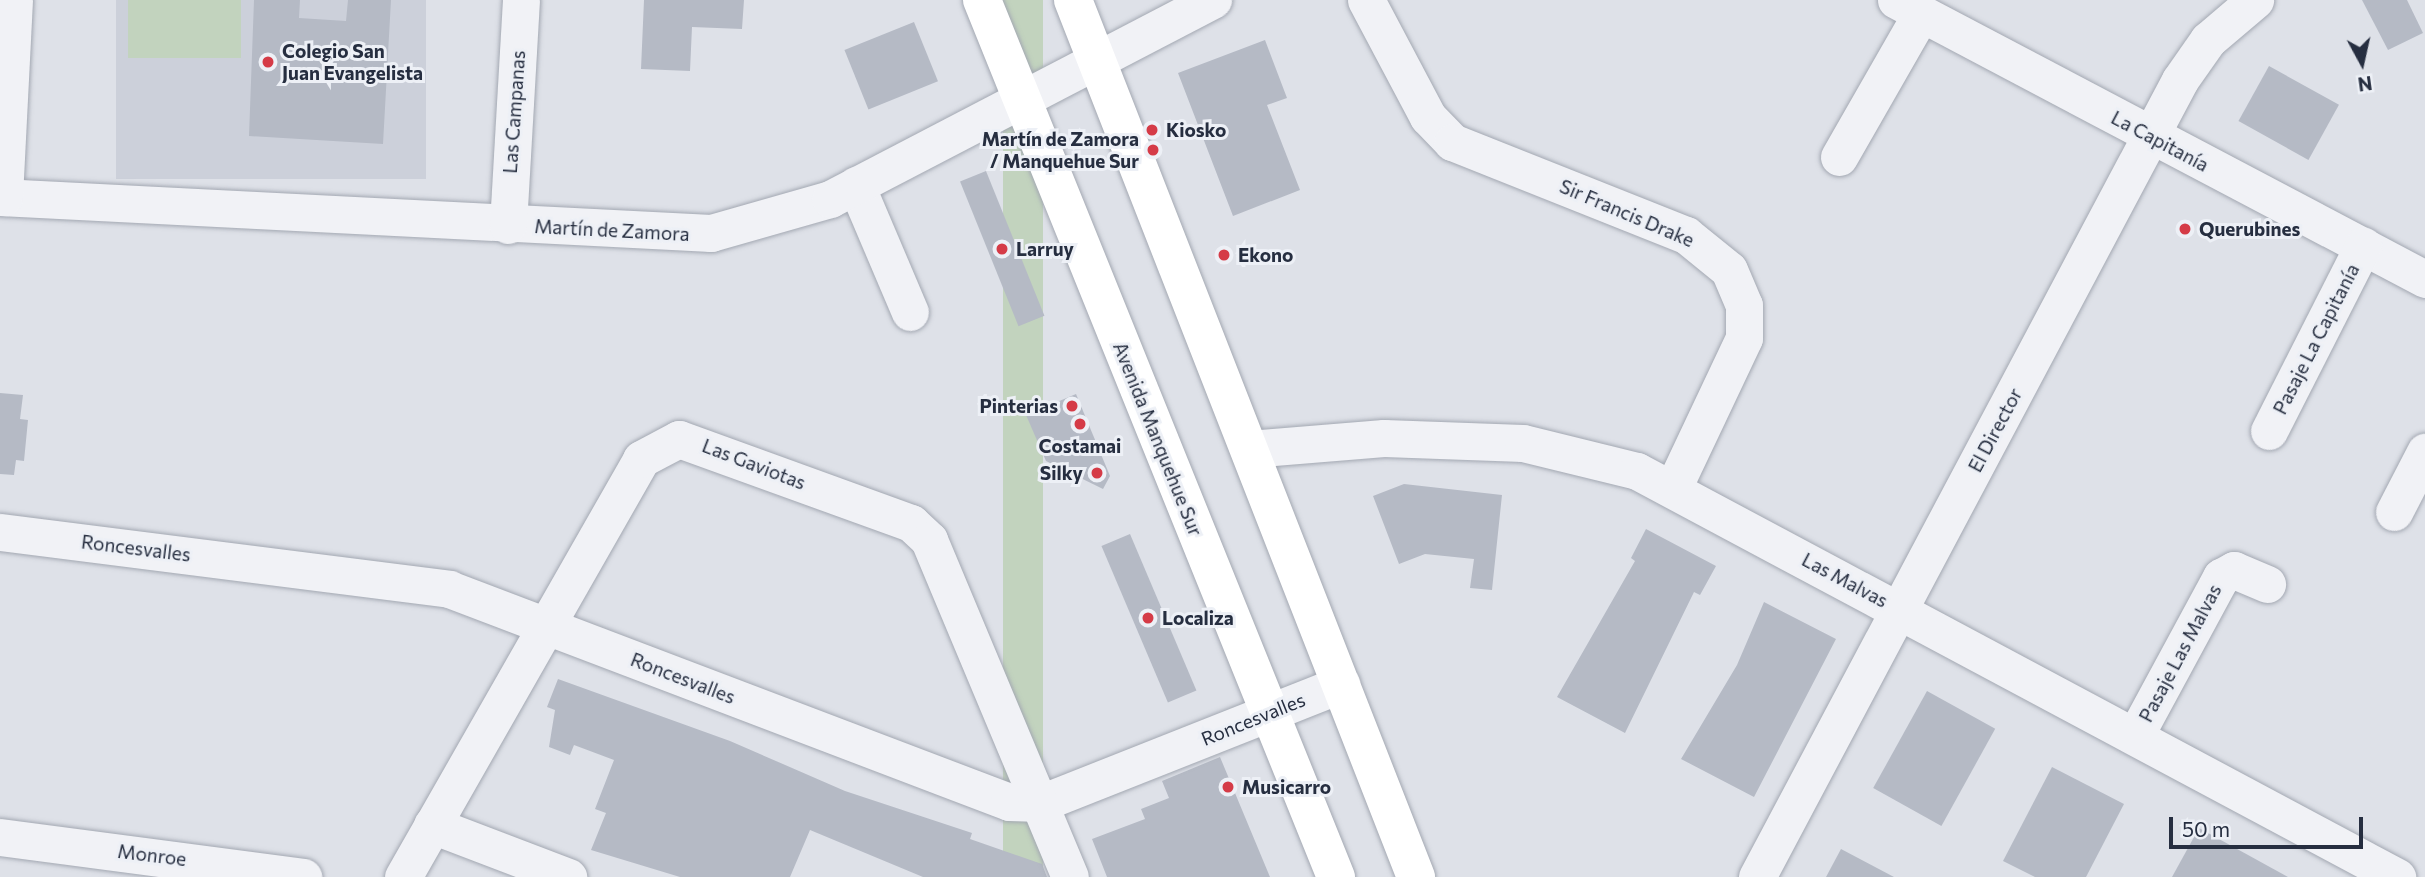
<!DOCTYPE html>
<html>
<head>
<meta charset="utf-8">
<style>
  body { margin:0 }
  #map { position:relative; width:2425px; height:877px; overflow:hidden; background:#dee1e8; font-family:Commissioner,sans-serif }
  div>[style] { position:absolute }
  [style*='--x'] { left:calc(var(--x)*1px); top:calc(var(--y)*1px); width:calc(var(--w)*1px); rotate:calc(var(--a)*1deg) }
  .built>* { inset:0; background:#ccd0da; transform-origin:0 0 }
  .green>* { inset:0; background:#c2d3be; transform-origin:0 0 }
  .building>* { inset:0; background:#b5bac5; transform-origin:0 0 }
  .roads { filter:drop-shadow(0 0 2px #a3a8b2) drop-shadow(0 0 2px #a3a8b2) }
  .minor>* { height:37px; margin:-18.5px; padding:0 18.5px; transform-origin:18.5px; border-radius:18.5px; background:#f1f2f6 }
  .major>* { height:38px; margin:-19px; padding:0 19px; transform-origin:19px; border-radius:19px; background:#fff }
  .dots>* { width:19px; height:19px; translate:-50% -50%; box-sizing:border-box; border:4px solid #edf0f6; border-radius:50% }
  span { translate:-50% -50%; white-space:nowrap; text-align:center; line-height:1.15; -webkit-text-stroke:6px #edf0f6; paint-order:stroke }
  .poi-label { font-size:19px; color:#262e40; font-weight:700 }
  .left { translate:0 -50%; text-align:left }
  .right { translate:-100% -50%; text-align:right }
  .street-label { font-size:19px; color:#262e40 }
  .north { position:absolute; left:2327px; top:28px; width:70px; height:70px; -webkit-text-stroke:5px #edf0f6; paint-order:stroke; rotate:172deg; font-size:19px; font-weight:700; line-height:28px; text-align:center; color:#262e40 }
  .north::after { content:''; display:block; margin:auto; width:24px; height:32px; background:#262e40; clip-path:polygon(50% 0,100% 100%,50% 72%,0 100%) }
  .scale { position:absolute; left:2169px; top:817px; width:194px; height:32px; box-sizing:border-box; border:4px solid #262e40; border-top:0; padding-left:9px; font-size:21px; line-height:24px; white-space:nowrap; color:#262e40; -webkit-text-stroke:5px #edf0f6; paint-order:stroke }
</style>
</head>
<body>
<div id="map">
  <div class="built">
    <i style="left:116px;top:0;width:310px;height:179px"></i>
  </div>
  <div class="green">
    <i style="left:128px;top:0;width:113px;height:58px"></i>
    <i style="left:1003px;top:0;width:40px;height:947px"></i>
  </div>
  <div class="building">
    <i style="clip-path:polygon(254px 0,300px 0,299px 18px,346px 21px,348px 0,391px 0,383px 144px,249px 136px)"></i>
    <i style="clip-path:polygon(644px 0,744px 0,742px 29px,692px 27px,690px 71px,641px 69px)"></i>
    <i style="clip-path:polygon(2362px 0,2407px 0,2423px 33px,2388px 50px)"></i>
    <i style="left:914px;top:22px;width:64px;height:75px;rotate:68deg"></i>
    <i style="clip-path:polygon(1265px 40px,1287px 98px,1267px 105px,1300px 190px,1233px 216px,1178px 73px)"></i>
    <i style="left:2269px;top:66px;width:80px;height:63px;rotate:29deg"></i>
    <i style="left:986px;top:171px;width:156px;height:28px;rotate:68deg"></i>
    <i style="clip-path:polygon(0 393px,23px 395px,20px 419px,28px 420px,24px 461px,16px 460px,14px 475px,0 474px)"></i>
    <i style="clip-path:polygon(1076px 394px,1110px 476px,1103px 489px,1046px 461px,1026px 415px)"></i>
    <i style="clip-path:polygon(1404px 484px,1502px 495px,1492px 590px,1470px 588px,1474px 559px,1425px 554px,1399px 564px,1373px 496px)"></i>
    <i style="clip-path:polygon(1646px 529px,1716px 566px,1700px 595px,1694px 592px,1625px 733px,1557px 697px,1635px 561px,1631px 558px)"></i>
    <i style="left:1130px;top:534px;width:170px;height:31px;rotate:67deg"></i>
    <i style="clip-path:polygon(1764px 602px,1836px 639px,1754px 797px,1681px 759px,1737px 665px)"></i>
    <i style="clip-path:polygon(558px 679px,730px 741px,845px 791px,972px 833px,970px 839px,1042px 864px,1047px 877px,923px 877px,810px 830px,790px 877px,680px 877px,591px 850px,606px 813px,595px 809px,614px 760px,574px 745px,570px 755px,549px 747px,555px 710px,547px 707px)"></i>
    <i style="left:1927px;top:691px;width:78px;height:111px;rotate:29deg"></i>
    <i style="clip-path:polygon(1220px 757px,1270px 877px,1107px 877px,1092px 839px,1145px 819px,1141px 809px,1169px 798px,1162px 781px)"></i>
    <i style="clip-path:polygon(2052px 767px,2124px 804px,2086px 877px,2035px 877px,2003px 861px)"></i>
    <i style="clip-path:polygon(2199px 828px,2288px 877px,2172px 877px)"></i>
    <i style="clip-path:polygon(1841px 849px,1894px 877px,1826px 877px)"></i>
  </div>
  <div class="roads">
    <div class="minor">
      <i style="--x:1366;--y:0;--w:132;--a:62.1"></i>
      <i style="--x:1428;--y:117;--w:35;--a:46"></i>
      <i style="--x:1452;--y:142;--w:252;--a:21.7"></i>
      <i style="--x:1686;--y:235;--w:55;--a:39.1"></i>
      <i style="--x:1729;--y:270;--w:38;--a:67"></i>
      <i style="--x:1744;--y:305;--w:33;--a:90"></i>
      <i style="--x:1744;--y:338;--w:166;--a:115.3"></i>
      <i style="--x:1896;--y:0;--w:598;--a:27.81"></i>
      <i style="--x:1839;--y:157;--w:165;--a:-60.2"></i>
      <i style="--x:856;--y:185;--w:138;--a:67"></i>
      <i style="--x:0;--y:197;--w:712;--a:2.9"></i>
      <i style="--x:711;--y:233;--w:124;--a:-15.9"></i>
      <i style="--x:830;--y:199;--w:432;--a:-27.5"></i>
      <i style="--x:4;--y:197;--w:197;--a:-87.1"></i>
      <i style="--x:508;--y:225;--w:225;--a:-86.7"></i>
      <i style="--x:2269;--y:431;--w:208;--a:-63.1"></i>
      <i style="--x:1249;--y:449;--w:135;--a:-4.7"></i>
      <i style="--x:1384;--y:438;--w:139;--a:2.1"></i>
      <i style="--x:1523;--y:443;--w:117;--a:13.8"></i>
      <i style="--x:1637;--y:471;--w:862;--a:28.11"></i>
      <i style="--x:2394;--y:512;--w:68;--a:-62.7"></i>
      <i style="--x:0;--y:532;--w:453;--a:7.2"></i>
      <i style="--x:449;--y:589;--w:599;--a:20.82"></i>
      <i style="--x:1009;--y:802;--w:32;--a:2"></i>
      <i style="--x:1041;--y:803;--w:323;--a:-21.6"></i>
      <i style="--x:2135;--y:736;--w:181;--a:-61.6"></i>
      <i style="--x:2221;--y:577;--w:15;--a:-28"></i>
      <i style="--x:2234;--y:570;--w:36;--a:23"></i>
      <i style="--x:432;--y:825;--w:146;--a:20.9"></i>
      <i style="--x:0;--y:837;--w:306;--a:7.5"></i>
      <i style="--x:403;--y:877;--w:481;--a:-60.3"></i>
      <i style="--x:641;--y:459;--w:43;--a:-27.8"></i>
      <i style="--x:679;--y:439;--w:247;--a:19.9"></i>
      <i style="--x:911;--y:523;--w:25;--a:43"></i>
      <i style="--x:929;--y:540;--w:365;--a:67.3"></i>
      <i style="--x:1757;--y:877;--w:902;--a:-62.04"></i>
      <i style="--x:2180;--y:80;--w:49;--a:-55"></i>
      <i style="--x:2208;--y:40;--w:62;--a:-40.4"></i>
    </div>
    <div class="major">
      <i style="--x:982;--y:0;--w:946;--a:68.02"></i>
      <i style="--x:1073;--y:0;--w:942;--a:68.64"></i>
    </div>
  </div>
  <div class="dots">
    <i style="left:268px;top:62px;background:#d53b47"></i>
    <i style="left:1152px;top:130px;background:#d53b47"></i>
    <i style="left:1153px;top:150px;background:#d53b47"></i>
    <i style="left:2185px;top:229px;background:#d53b47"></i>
    <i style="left:1002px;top:249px;background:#d53b47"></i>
    <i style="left:1224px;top:255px;background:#d53b47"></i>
    <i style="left:1072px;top:406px;background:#d53b47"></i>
    <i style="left:1080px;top:424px;background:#d53b47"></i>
    <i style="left:1097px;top:473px;background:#d53b47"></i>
    <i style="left:1148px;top:618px;background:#d53b47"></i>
    <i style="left:1228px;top:787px;background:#d53b47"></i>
  </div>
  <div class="poi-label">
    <span class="left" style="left:282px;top:62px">Colegio San<br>Juan Evangelista</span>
    <span class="left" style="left:1166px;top:130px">Kiosko</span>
    <span class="right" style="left:1139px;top:150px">Martín de Zamora<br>/ Manquehue Sur</span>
    <span class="left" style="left:2199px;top:229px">Querubines</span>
    <span class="left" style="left:1016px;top:249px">Larruy</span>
    <span class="left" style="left:1238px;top:255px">Ekono</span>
    <span class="right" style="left:1058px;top:406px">Pinterias</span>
    <span style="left:1080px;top:446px">Costamai</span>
    <span class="right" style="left:1083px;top:473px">Silky</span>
    <span class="left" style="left:1162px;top:618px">Localiza</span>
    <span class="left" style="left:1242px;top:787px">Musicarro</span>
  </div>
  <div class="street-label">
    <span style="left:514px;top:112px;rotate:-86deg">Las Campanas</span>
    <span style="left:2160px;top:141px;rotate:28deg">La Capitanía</span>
    <span style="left:1627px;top:213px;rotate:23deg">Sir Francis Drake</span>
    <span style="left:612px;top:230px;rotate:3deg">Martín de Zamora</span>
    <span style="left:2316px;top:339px;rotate:-63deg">Pasaje La Capitanía</span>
    <span style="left:1995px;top:430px;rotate:-62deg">El Director</span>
    <span style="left:1158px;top:439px;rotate:68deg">Avenida Manquehue Sur</span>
    <span style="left:754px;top:464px;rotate:21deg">Las Gaviotas</span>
    <span style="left:136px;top:548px;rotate:7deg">Roncesvalles</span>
    <span style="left:1845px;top:580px;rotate:28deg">Las Malvas</span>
    <span style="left:2180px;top:653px;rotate:-62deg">Pasaje Las Malvas</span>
    <span style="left:683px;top:678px;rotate:21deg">Roncesvalles</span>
    <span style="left:1253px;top:719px;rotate:-22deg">Roncesvalles</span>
    <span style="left:152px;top:855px;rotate:7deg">Monroe</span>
  </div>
  <div class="north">N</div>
  <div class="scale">50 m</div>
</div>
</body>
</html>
